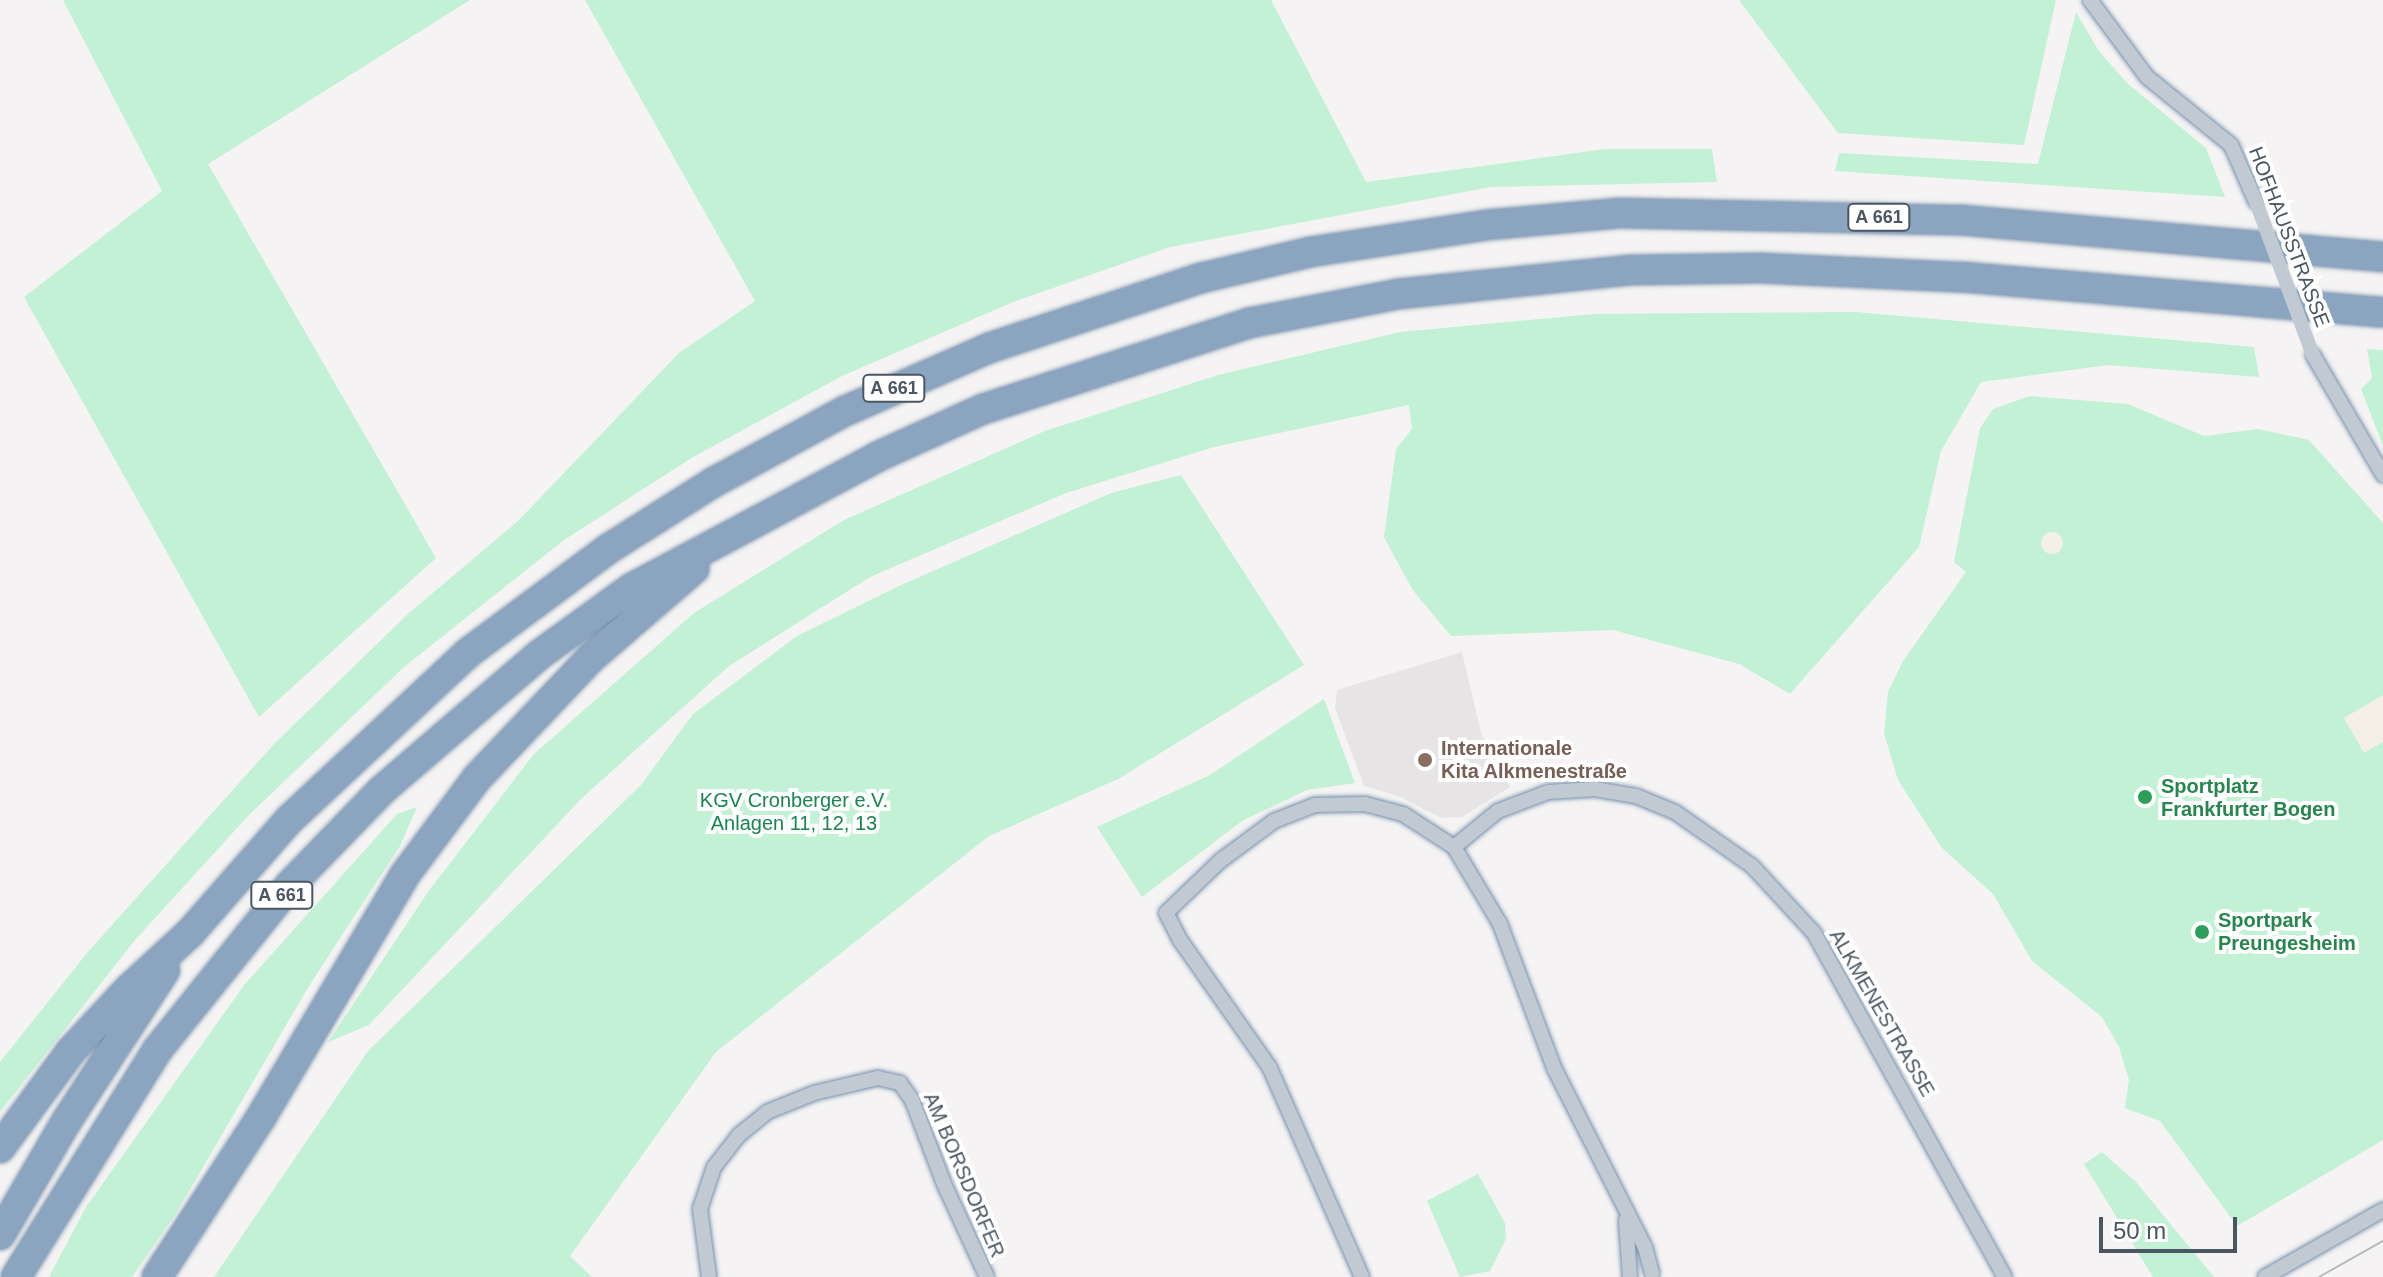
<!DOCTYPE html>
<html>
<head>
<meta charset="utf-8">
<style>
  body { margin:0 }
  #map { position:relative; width:2383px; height:1277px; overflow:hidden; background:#f5f3f3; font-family:Helvetica,sans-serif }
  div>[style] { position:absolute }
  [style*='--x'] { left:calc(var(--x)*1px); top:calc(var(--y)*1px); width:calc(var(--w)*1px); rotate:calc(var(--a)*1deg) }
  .education>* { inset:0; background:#e6e4e5 }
  .green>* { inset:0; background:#c3f1d5 }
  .sand>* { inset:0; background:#f5f0e5 }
  .round { border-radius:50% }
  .roads { filter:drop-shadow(0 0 2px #7690ad) drop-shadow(0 0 2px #7690ad) }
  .minor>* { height:14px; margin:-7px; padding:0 7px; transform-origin:7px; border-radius:7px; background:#c1cad2 }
  .motorway>* { height:28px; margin:-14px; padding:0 14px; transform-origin:14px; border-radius:14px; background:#8ba5c1 }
  .tram>* { height:2px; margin:-1px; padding:0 1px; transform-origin:1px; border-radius:1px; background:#b5b8bd }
  .minor-bridge>* { height:14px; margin:-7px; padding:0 7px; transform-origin:7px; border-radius:7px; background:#c1cad2 }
  .dots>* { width:22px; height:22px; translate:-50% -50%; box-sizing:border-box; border:4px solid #fff; border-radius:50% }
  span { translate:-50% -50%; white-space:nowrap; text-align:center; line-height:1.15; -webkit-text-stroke:8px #fff; paint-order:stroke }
  .shield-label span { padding:2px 6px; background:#fff; border:2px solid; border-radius:6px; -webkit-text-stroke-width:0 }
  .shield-label { font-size:18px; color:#4a5661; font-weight:700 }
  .street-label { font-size:20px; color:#4a5661 }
  .education-label { font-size:20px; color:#785e54; font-weight:700 }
  .left { translate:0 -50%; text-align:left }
  .leisure-label { font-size:20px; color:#27864d; font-weight:700 }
  .park-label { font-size:20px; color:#17864f }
  .scale { position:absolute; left:2099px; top:1217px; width:138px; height:36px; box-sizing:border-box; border:4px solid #4a5661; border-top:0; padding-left:10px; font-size:24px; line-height:28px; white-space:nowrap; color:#4a5661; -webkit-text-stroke:6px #fff; paint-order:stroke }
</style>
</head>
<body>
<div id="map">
  <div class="education">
    <i style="clip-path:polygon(1462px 652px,1481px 733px,1510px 787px,1462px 817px,1441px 818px,1401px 797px,1364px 786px,1335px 708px,1337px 690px)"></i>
  </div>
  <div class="green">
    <i style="clip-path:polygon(63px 0,470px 0,208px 164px,436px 558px,259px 717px,24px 297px,162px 191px)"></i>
    <i style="clip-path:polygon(585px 0,1271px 0,1366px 182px,1605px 149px,1712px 149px,1717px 182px,1491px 187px,1170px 247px,1013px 302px,842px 376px,693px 457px,564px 540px,404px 667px,248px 816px,135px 940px,0 1112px,0 1062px,87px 953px,274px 744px,409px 613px,518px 521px,679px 353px,755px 301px)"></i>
    <i style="clip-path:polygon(1739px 0,2056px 0,2024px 145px,1838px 133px)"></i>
    <i style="clip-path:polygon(2076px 12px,2098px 50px,2127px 83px,2206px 148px,2225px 197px,1835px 171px,1839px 153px,2038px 164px)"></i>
    <i style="clip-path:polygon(1856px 312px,2254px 347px,2259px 377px,2108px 365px,1981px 382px,1941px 451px,1919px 547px,1790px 694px,1739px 664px,1613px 630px,1451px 636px,1412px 589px,1384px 537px,1396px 449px,1412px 429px,1409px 405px,1214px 447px,1066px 493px,870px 577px,729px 666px,582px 798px,369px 1025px,328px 1042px,428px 892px,534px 754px,694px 613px,844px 520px,1045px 431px,1218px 375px,1400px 332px,1595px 314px)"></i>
    <i style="clip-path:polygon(2367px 349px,2383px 350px,2383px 446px,2361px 389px,2372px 378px)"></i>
    <i style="clip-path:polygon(2030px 396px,2128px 404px,2204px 436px,2258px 429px,2309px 440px,2383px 523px,2383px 1140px,2237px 1226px,2160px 1121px,2125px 1108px,2129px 1080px,2119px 1047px,2102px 1017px,2032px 961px,1993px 894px,1942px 848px,1898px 780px,1884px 733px,1888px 692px,1903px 661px,1966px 572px,1954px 562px,1980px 428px,1993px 409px)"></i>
    <i style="clip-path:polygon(1181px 475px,1304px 665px,1118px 779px,989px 836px,716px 1052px,570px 1256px,592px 1277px,214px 1277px,368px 1051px,641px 785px,693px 714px,797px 636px,899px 586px,1111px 493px)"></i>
    <i style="clip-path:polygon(1324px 699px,1355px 783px,1307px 790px,1242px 821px,1142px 897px,1097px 827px,1210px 775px)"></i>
    <i style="clip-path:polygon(417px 807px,400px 846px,309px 986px,175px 1215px,132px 1277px,49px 1277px,86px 1207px,245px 984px,397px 814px)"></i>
    <i style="clip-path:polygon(2102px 1152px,2136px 1182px,2214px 1277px,2153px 1277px,2084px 1164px)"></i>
    <i style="clip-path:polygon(1478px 1174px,1505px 1223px,1506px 1239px,1490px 1271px,1460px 1277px,1427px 1201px)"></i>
  </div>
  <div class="sand">
    <i class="round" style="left:2041px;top:532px;width:22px;height:22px"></i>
    <i style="clip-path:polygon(2383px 695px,2383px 742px,2364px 753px,2344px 718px)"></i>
  </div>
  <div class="roads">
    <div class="minor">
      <i style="--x:2090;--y:0;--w:96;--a:53.5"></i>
      <i style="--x:2147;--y:77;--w:108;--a:39"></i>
      <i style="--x:2231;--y:145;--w:62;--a:66.3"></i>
      <i style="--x:2313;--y:355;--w:139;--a:59.7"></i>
      <i style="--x:1454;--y:847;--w:57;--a:-39.3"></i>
      <i style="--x:1498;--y:811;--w:53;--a:-20.8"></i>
      <i style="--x:1548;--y:792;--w:47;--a:-3.7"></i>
      <i style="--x:1595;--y:789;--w:42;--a:9.7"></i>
      <i style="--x:1636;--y:796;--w:42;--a:22.3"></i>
      <i style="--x:1675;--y:812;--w:94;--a:35"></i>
      <i style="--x:1752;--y:866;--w:91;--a:47.2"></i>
      <i style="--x:1814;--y:933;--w:393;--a:61"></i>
      <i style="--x:1626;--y:1220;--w:57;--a:86"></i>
      <i style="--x:709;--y:1277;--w:69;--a:-97.5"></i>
      <i style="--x:700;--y:1209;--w:44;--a:-71.6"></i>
      <i style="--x:714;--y:1167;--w:41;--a:-52"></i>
      <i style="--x:739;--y:1135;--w:36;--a:-39"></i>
      <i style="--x:767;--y:1112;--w:51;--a:-22"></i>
      <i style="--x:814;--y:1093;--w:66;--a:-13.2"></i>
      <i style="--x:878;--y:1078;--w:23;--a:13"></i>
      <i style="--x:900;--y:1083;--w:21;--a:55"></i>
      <i style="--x:912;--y:1100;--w:90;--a:69.1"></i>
      <i style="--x:944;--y:1184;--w:102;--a:65.2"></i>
      <i style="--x:1362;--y:1277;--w:228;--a:-113.8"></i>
      <i style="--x:1270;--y:1068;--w:156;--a:-125.1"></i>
      <i style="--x:1180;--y:940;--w:30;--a:-117"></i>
      <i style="--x:1166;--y:913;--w:75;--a:-43.9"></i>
      <i style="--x:1220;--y:861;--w:67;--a:-36.5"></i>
      <i style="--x:1274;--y:821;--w:44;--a:-21.3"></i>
      <i style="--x:1315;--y:805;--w:50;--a:-1.1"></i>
      <i style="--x:1365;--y:804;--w:39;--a:15"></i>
      <i style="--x:1403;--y:814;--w:61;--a:32.9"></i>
      <i style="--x:1454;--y:847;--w:90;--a:59.1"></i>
      <i style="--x:1500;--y:924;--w:154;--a:69.4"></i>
      <i style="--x:1554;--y:1068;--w:201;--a:63.1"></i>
      <i style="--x:1645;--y:1247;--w:27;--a:75"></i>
      <i style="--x:2265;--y:1277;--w:136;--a:-29.6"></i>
    </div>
    <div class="motorway">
      <i style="--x:0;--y:1148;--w:120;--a:-53.8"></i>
      <i style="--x:71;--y:1051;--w:85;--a:-46.9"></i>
      <i style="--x:129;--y:989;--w:83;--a:-42.6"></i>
      <i style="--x:190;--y:933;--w:150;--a:-48.8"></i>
      <i style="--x:289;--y:820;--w:245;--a:-43"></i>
      <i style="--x:468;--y:653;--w:174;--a:-36.6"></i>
      <i style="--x:608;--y:549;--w:125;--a:-32.3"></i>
      <i style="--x:714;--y:482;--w:149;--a:-28.5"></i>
      <i style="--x:845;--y:411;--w:157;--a:-23.6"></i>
      <i style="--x:989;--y:348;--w:223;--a:-18.3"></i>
      <i style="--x:1201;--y:278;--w:112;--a:-13.4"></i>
      <i style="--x:1310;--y:252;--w:178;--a:-8.7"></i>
      <i style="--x:1486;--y:225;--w:136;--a:-5.1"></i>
      <i style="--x:1621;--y:213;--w:340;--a:1.2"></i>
      <i style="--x:1961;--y:220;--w:424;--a:5"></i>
      <i style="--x:0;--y:1235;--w:131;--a:-59.7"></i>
      <i style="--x:66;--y:1122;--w:181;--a:-56.9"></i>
      <i style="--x:16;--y:1277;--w:269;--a:-58.1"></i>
      <i style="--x:158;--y:1049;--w:209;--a:-51.2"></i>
      <i style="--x:289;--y:886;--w:134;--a:-45.9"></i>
      <i style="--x:382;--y:790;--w:207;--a:-40.7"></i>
      <i style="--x:539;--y:655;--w:115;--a:-35.8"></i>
      <i style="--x:632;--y:588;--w:280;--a:-28.1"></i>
      <i style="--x:879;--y:456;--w:114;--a:-24.3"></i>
      <i style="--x:983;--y:409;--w:280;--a:-17.9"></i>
      <i style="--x:1249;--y:323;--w:152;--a:-11"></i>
      <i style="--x:1398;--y:294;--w:235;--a:-5.9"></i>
      <i style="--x:1632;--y:270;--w:128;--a:-0.9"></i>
      <i style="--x:1760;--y:268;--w:202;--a:2.6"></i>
      <i style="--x:1962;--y:277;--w:422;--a:4.8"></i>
      <i style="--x:157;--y:1277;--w:189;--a:-56.9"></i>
      <i style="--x:260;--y:1119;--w:282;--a:-59.3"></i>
      <i style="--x:404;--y:876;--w:122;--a:-53.3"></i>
      <i style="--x:477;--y:778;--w:167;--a:-46.5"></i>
      <i style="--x:592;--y:657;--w:135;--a:-40.8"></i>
    </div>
  </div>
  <div class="tram">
    <i style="--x:2319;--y:1277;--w:73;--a:-29.4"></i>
  </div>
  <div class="minor-bridge">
    <i style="--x:2256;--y:202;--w:163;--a:69.6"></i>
  </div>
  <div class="dots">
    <i style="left:1425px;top:760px;background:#8d6e63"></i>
    <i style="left:2145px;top:797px;background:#2e9e5b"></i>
    <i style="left:2202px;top:932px;background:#2e9e5b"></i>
  </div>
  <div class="shield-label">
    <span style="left:1879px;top:217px">A 661</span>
    <span style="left:894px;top:388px">A 661</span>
    <span style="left:282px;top:895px">A 661</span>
  </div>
  <div class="street-label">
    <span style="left:2289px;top:237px;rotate:69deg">HOFHAUSSTRASSE</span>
    <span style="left:1882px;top:1013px;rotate:60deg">ALKMENESTRASSE</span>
    <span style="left:964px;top:1175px;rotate:67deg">AM BORSDORFER</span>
  </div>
  <div class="education-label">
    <span class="left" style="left:1441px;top:760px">Internationale<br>Kita Alkmenestraße</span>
  </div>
  <div class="leisure-label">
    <span class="left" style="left:2161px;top:798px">Sportplatz<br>Frankfurter Bogen</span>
    <span class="left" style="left:2218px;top:932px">Sportpark<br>Preungesheim</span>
  </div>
  <div class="park-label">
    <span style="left:794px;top:812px">KGV Cronberger e.V.<br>Anlagen 11, 12, 13</span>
  </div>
  <div class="scale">50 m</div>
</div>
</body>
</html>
